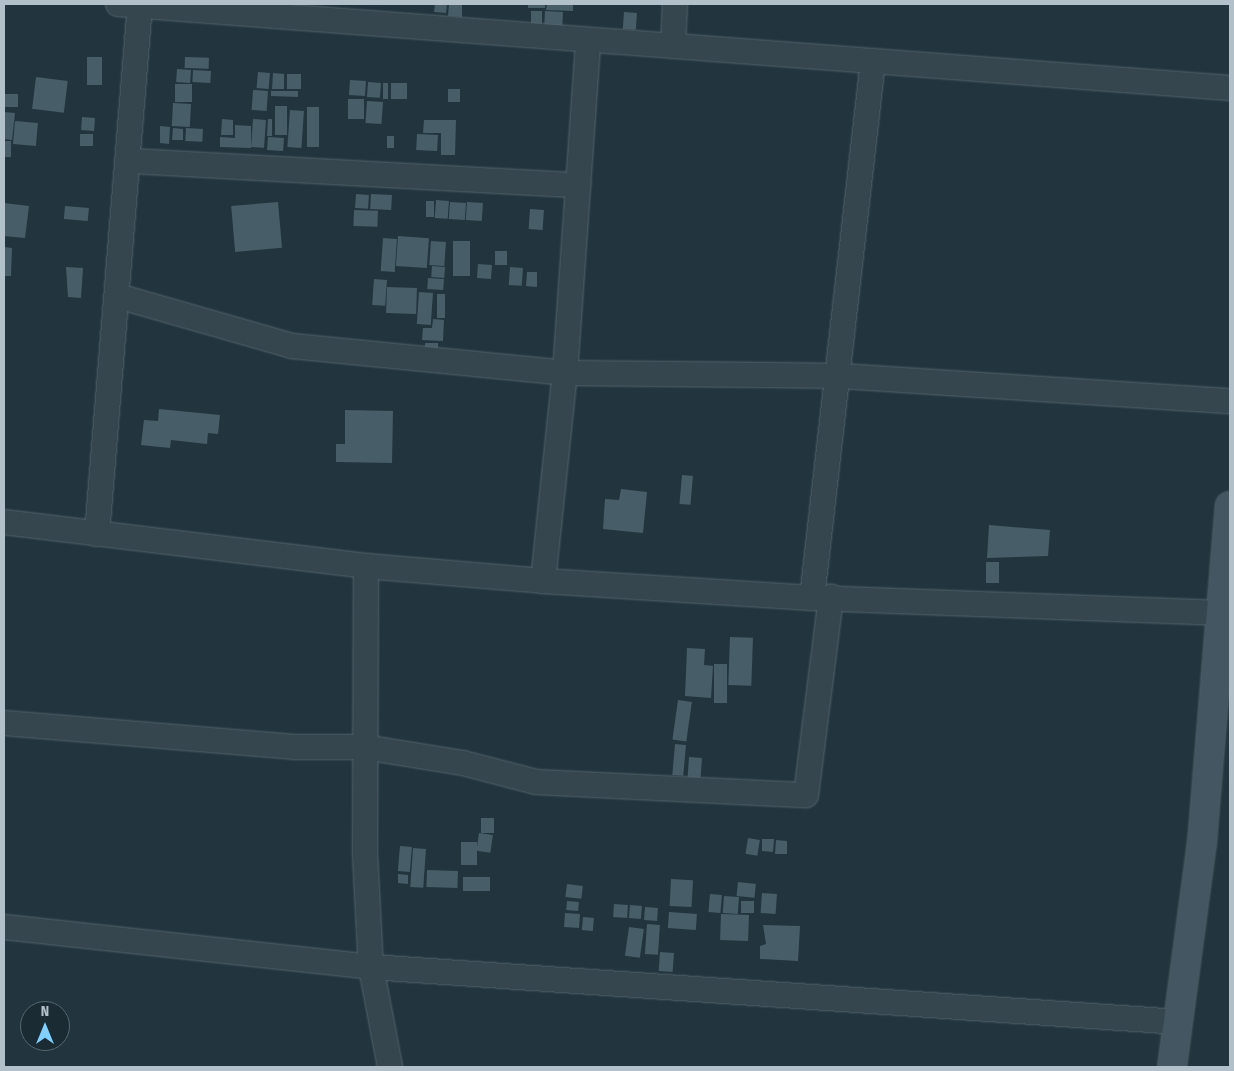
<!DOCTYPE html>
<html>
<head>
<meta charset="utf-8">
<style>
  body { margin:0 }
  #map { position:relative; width:1234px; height:1071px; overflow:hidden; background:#22353e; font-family:"Fira Sans Condensed",sans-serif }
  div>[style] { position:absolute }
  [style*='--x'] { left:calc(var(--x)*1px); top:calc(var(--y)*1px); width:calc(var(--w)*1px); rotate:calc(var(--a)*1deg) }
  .building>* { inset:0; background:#475d68; transform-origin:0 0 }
  .roads { filter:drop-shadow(0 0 1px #54636c) drop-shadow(0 0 1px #54636c) }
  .street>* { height:24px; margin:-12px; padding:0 12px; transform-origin:12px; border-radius:12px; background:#36464e }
  .secondary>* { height:28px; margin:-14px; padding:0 14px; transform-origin:14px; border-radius:14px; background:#445662 }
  span { translate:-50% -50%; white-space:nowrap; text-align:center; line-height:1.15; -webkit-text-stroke:4px #1b2b33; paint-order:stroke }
  .frame { position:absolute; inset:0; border:5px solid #b2c0ca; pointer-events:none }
  .north { position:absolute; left:20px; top:1001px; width:50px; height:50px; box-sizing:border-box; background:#1b2b33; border:1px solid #57676f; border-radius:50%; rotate:0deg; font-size:14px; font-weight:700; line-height:20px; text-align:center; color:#b2c0ca }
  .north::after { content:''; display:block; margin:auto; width:18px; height:22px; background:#81cfff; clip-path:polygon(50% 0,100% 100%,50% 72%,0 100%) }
</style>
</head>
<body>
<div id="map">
  <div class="building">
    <i style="clip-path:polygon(435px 4px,447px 4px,446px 13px,434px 12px)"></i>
    <i style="clip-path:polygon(449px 4px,462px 4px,462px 17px,448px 16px)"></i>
    <i style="left:528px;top:4px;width:17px;height:4px"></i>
    <i style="clip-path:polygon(547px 4px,573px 4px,573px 11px,546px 10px)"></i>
    <i style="left:531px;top:11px;width:11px;height:13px"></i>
    <i style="left:545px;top:11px;width:18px;height:14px;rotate:3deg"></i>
    <i style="left:624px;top:12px;width:13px;height:17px;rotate:4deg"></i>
    <i style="left:87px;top:57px;width:15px;height:28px"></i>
    <i style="left:185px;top:57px;width:24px;height:11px;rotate:2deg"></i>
    <i style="left:177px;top:69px;width:14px;height:13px;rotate:4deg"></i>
    <i style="left:193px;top:70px;width:18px;height:12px;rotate:3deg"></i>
    <i style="left:258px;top:72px;width:12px;height:16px;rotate:5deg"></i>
    <i style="clip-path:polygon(273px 73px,284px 74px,284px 89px,272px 89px)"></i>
    <i style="left:287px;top:74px;width:14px;height:15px"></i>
    <i style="left:36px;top:77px;width:32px;height:32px;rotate:7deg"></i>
    <i style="left:350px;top:80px;width:16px;height:15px;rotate:4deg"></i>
    <i style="left:368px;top:82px;width:13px;height:15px;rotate:4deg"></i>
    <i style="left:383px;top:83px;width:5px;height:16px"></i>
    <i style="left:391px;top:83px;width:16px;height:16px"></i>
    <i style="left:175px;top:84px;width:17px;height:18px"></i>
    <i style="left:448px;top:89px;width:12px;height:13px"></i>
    <i style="left:253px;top:90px;width:15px;height:20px;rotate:4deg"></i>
    <i style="clip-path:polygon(271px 91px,298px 91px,298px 97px,271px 96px)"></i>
    <i style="left:4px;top:94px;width:14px;height:13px"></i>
    <i style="left:348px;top:99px;width:16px;height:20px"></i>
    <i style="left:367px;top:101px;width:16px;height:22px;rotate:4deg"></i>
    <i style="left:173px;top:103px;width:18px;height:23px;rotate:3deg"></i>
    <i style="left:275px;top:106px;width:12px;height:29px"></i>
    <i style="left:307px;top:107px;width:12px;height:40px"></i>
    <i style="left:290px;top:110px;width:14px;height:37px;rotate:4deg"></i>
    <i style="clip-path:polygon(4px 112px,15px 113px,12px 140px,4px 139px)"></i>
    <i style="left:82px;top:117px;width:13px;height:13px;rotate:4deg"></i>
    <i style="clip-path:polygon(222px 119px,233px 120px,233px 135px,221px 135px)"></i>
    <i style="left:253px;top:119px;width:13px;height:28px;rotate:4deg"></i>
    <i style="clip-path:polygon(268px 119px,272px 119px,272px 136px,267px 136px)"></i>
    <i style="clip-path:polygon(424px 120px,456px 120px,455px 155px,441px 155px,441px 133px,423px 133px)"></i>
    <i style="left:15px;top:121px;width:23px;height:23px;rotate:5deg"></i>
    <i style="clip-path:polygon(235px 125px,251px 126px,251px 148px,220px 147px,220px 137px,235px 138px)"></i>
    <i style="clip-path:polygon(160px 126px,170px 127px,169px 144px,160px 143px)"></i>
    <i style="clip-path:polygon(173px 128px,183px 129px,183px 140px,172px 140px)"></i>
    <i style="left:186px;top:128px;width:17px;height:13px;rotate:3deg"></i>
    <i style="left:80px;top:134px;width:13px;height:12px"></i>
    <i style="left:417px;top:134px;width:21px;height:16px;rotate:3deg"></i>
    <i style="left:387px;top:136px;width:7px;height:12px"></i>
    <i style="left:268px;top:137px;width:16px;height:13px;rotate:4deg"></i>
    <i style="left:4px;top:141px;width:7px;height:16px"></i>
    <i style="left:356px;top:194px;width:13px;height:14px;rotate:4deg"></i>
    <i style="left:371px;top:194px;width:21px;height:15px;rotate:3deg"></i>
    <i style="left:436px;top:200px;width:13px;height:18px;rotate:4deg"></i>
    <i style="left:426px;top:201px;width:8px;height:16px"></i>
    <i style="left:278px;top:202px;width:46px;height:47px;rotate:85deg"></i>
    <i style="left:450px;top:202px;width:16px;height:17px;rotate:4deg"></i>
    <i style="left:467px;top:202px;width:16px;height:18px;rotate:4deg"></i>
    <i style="clip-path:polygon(4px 203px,29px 206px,25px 238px,4px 236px)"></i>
    <i style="left:65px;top:206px;width:24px;height:13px;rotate:5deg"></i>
    <i style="left:530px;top:209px;width:14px;height:20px;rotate:4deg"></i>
    <i style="left:354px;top:210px;width:24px;height:16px;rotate:2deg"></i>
    <i style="left:398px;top:236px;width:31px;height:30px;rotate:4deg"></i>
    <i style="left:383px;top:238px;width:14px;height:33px;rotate:4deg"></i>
    <i style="left:431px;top:241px;width:15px;height:24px;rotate:4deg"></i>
    <i style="left:453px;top:241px;width:17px;height:35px"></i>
    <i style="clip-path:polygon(4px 247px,12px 248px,11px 276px,4px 276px)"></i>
    <i style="left:495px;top:251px;width:12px;height:14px"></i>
    <i style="left:478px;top:264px;width:14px;height:14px;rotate:4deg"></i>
    <i style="left:432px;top:266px;width:13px;height:11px;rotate:4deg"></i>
    <i style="clip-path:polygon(66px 267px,83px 268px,81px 298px,68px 297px)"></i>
    <i style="left:510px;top:267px;width:13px;height:18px;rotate:4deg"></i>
    <i style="clip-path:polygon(527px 272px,537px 272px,537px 287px,526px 286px)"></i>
    <i style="left:428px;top:278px;width:16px;height:11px;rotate:4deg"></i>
    <i style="left:374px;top:279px;width:13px;height:26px;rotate:4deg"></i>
    <i style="left:387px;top:287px;width:30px;height:26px;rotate:2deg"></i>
    <i style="left:419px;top:292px;width:14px;height:32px;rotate:4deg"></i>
    <i style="left:437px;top:294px;width:8px;height:24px"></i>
    <i style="clip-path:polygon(433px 319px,444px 320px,443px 341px,422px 340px,423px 328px,432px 328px)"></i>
    <i style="left:425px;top:343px;width:13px;height:10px"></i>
    <i style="clip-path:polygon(159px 409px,220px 415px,218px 434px,208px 433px,207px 444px,171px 440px,170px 448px,141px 445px,144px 420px,158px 421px)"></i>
    <i style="clip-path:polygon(345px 410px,393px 411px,392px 463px,336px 462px,336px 444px,345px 444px)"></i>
    <i style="left:682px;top:475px;width:11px;height:29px;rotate:5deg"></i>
    <i style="clip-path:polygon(621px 489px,647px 492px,643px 533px,603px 529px,605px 499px,619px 500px)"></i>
    <i style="clip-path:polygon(989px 525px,1050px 530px,1048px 556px,987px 558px)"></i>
    <i style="left:986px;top:562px;width:13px;height:21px"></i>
    <i style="left:730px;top:637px;width:23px;height:48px;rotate:2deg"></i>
    <i style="clip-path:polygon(687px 648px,705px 649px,704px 665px,713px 666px,711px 698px,685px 696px)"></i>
    <i style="left:714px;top:664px;width:13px;height:39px"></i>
    <i style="left:678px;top:700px;width:14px;height:40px;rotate:8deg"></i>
    <i style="left:675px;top:744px;width:11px;height:31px;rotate:5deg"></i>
    <i style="left:689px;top:757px;width:13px;height:20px;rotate:4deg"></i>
    <i style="left:481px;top:818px;width:13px;height:15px"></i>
    <i style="left:479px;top:833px;width:14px;height:18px;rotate:8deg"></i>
    <i style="left:748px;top:838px;width:12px;height:16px;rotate:9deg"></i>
    <i style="clip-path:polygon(762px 839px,774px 839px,773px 852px,762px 851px)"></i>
    <i style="clip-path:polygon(776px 840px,787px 841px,787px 854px,775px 854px)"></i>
    <i style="left:461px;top:842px;width:16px;height:23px"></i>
    <i style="left:400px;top:846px;width:12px;height:25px;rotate:5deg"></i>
    <i style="left:413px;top:848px;width:13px;height:39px;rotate:4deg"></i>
    <i style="left:427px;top:870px;width:31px;height:17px;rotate:2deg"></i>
    <i style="clip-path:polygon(398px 874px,408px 875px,408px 884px,398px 883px)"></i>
    <i style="left:490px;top:877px;width:14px;height:27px;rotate:90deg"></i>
    <i style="left:671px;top:879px;width:22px;height:27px;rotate:3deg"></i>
    <i style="left:738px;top:882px;width:18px;height:14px;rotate:6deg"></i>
    <i style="left:567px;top:884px;width:16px;height:13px;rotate:7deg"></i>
    <i style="left:762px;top:893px;width:15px;height:20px;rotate:4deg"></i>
    <i style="left:710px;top:894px;width:12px;height:18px;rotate:5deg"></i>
    <i style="left:724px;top:896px;width:15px;height:17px;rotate:4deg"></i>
    <i style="left:567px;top:901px;width:12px;height:9px;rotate:5deg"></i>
    <i style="left:741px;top:901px;width:13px;height:12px"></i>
    <i style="left:614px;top:904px;width:14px;height:13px;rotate:4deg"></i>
    <i style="left:630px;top:905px;width:12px;height:13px;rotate:5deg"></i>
    <i style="left:645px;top:907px;width:13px;height:13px;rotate:4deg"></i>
    <i style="left:669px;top:912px;width:28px;height:16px;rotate:4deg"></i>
    <i style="left:565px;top:913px;width:15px;height:14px;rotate:4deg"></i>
    <i style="left:721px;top:914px;width:28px;height:26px;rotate:2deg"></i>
    <i style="left:583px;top:917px;width:11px;height:13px;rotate:5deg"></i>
    <i style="left:647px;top:924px;width:13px;height:30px;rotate:4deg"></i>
    <i style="clip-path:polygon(763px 925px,800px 926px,798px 961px,760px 959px,760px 946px,766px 944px)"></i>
    <i style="left:629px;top:927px;width:15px;height:29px;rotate:8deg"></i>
    <i style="left:660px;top:952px;width:14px;height:19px;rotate:4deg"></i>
  </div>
  <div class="roads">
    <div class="street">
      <i style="--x:118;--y:4;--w:1115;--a:4.32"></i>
      <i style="--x:673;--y:46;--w:42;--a:-87.3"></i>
      <i style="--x:129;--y:161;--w:450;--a:3.1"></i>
      <i style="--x:118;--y:296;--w:181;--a:16"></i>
      <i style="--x:292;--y:346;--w:274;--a:5.6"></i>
      <i style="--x:565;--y:373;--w:276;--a:0.6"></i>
      <i style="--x:841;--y:376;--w:390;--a:3.7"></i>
      <i style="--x:4;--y:522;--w:365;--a:6.9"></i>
      <i style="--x:366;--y:566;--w:178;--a:4.8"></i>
      <i style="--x:543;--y:581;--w:270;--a:3.6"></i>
      <i style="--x:812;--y:598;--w:407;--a:2.1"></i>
      <i style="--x:97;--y:534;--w:532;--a:-85.36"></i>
      <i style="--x:366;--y:566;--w:288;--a:90.2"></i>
      <i style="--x:365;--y:854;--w:113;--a:87"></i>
      <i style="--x:371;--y:967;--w:102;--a:79.2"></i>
      <i style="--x:543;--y:581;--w:209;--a:-84"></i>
      <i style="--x:565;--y:373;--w:334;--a:-86"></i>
      <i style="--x:812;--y:598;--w:540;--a:-83.52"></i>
      <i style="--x:4;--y:723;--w:291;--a:4.7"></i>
      <i style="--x:294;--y:747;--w:70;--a:0"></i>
      <i style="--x:364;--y:747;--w:100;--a:9.2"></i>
      <i style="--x:463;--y:763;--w:75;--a:14.6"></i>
      <i style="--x:536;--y:782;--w:270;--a:2.8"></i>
      <i style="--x:806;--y:795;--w:200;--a:-82.8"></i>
      <i style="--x:4;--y:927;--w:369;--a:6.2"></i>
      <i style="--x:371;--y:967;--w:810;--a:3.89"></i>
    </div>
    <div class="secondary">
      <i style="--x:1172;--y:1067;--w:226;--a:-82.4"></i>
      <i style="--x:1202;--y:843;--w:338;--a:-85.3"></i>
    </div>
  </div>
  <div class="frame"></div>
  <div class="north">N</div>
</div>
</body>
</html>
